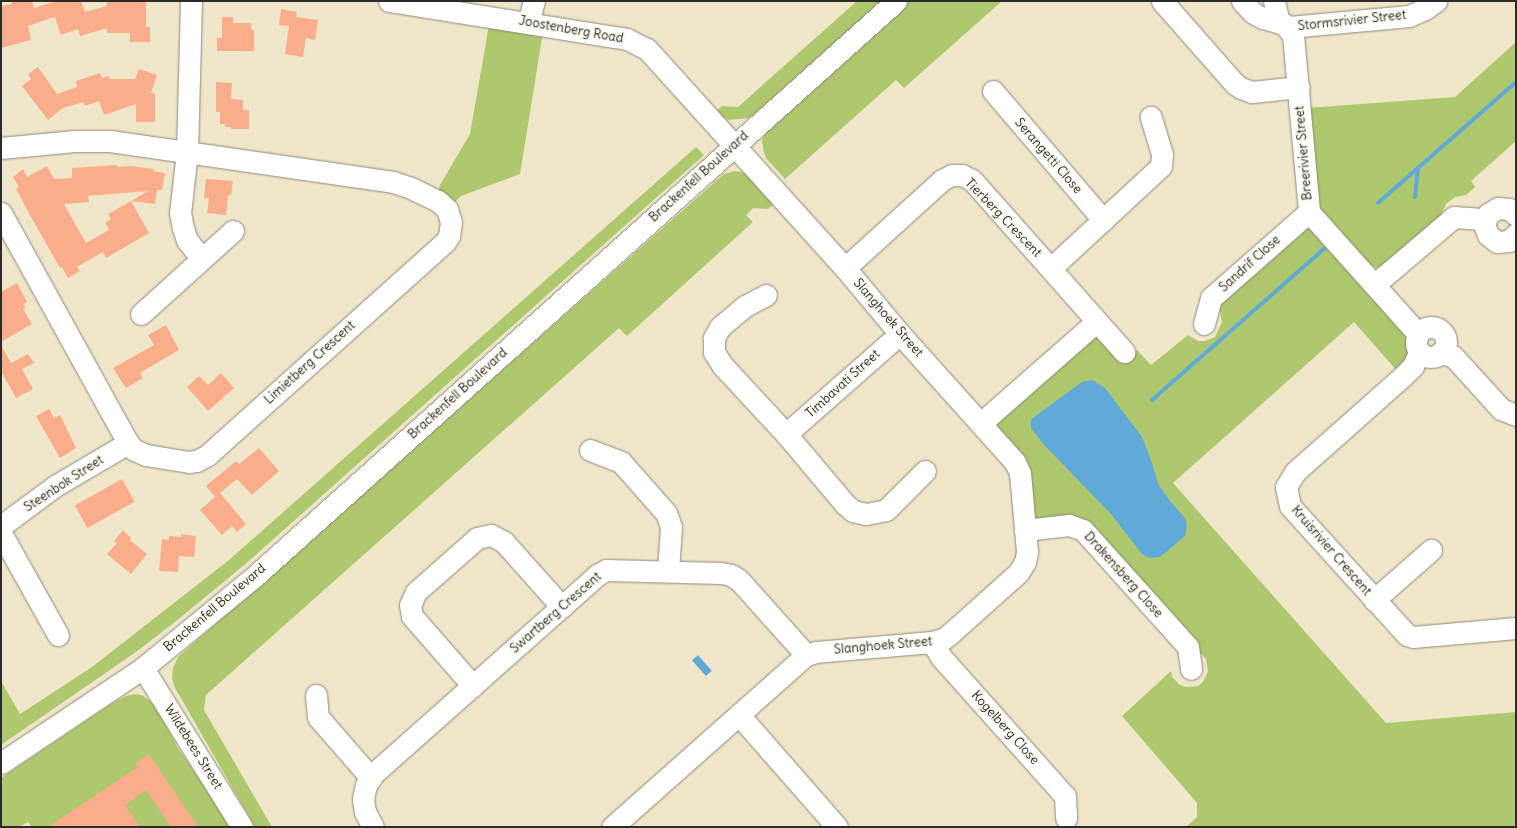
<!DOCTYPE html>
<html>
<head>
<meta charset="utf-8">
<style>
  body { margin:0 }
  #map { position:relative; width:1517px; height:828px; overflow:hidden; background:#f0e7cb; font-family:Delius,sans-serif }
  div>[style] { position:absolute }
  [style*='--x'] { left:calc(var(--x)*1px); top:calc(var(--y)*1px); width:calc(var(--w)*1px); rotate:calc(var(--a)*1deg) }
  .green>* { inset:0; background:#aec86e }
  .water>* { inset:0; background:#61a9d8; transform-origin:0 0 }
  .stream>* { height:4px; margin:-2px; padding:0 2px; transform-origin:2px; border-radius:2px; background:#61a9d8 }
  .building>* { inset:0; background:#faad8b; transform-origin:0 0 }
  .roads { filter:drop-shadow(0 0 1px #8e897b) drop-shadow(0 0 1px #8e897b) }
  .minor>* { height:21px; margin:-10.5px; padding:0 10.5px; transform-origin:10.5px; border-radius:10.5px; background:#fff }
  .minor>.ring { margin:-10.5px; padding:0; box-sizing:content-box; background:none; border:21px solid #fff; border-radius:50% }
  span { translate:-50% -50%; white-space:nowrap; text-align:center; line-height:1.15; -webkit-text-stroke:3px #fbf7ec; paint-order:stroke }
  .street-label { font-size:13px; color:#2b2b2b }
  .frame { position:absolute; inset:0; border:2px solid #2b2b2b; pointer-events:none }
</style>
</head>
<body>
<div id="map">
  <div class="green">
    <i style="clip-path:polygon(857px 1px,885px 1px,750px 118px,729px 120px,714px 113px,722px 106px,738px 107px)"></i>
    <i style="clip-path:polygon(909px 1px,1002px 1px,904px 88px,896px 80px,785px 179px,766px 158px,764px 153px,762px 141px,766px 130px)"></i>
    <i style="clip-path:polygon(489px 25px,543px 32px,520px 174px,461px 196px,454px 203px,438px 192px,440px 185px,470px 134px)"></i>
    <i style="clip-path:polygon(1516px 42px,1516px 141px,1471px 181px,1475px 187px,1466px 195px,1455px 197px,1446px 204px,1439px 220px,1378px 268px,1370px 266px,1319px 212px,1307px 108px,1455px 97px)"></i>
    <i style="clip-path:polygon(696px 147px,704px 155px,249px 561px,175px 622px,136px 652px,1px 745px,1px 681px,20px 714px,92px 667px,229px 560px)"></i>
    <i style="clip-path:polygon(735px 171px,746px 173px,776px 202px,768px 209px,753px 208px,746px 215px,753px 222px,627px 336px,619px 328px,206px 695px,204px 710px,272px 827px,255px 827px,175px 688px,172px 679px,173px 668px,178px 657px,724px 174px)"></i>
    <i style="clip-path:polygon(1305px 228px,1311px 229px,1408px 334px,1410px 352px,1398px 372px,1354px 322px,1173px 483px,1386px 723px,1516px 712px,1516px 827px,1186px 827px,1197px 817px,1197px 803px,1122px 716px,1171px 671px,1172px 677px,1180px 685px,1186px 687px,1198px 686px,1203px 682px,1208px 671px,1206px 659px,1087px 525px,1038px 519px,1035px 517px,998px 428px,998px 420px,1091px 337px,1101px 338px,1124px 361px,1137px 350px,1151px 365px,1188px 335px,1198px 341px,1205px 341px,1215px 337px,1222px 322px,1219px 305px)"></i>
    <i style="clip-path:polygon(134px 694px,142px 695px,155px 705px,178px 748px,233px 827px,32px 827px,28px 822px,19px 827px,1px 827px,1px 778px,114px 702px,126px 696px)"></i>
  </div>
  <div class="water">
    <i style="clip-path:polygon(1092px 380px,1105px 388px,1142px 437px,1152px 463px,1158px 484px,1170px 501px,1185px 518px,1187px 526px,1185px 536px,1160px 557px,1149px 558px,1142px 554px,1111px 514px,1045px 446px,1031px 428px,1031px 420px,1038px 414px,1082px 382px)"></i>
    <i style="left:698px;top:655px;width:21px;height:8px;rotate:49deg"></i>
  </div>
  <div class="stream">
    <i style="--x:1415;--y:197;--w:29;--a:-84"></i>
    <i style="--x:1378;--y:203;--w:182;--a:-41.2"></i>
    <i style="--x:1152;--y:400;--w:229;--a:-41.3"></i>
  </div>
  <div class="building">
    <i style="clip-path:polygon(11px 1px,32px 1px,34px 8px,56px 1px,81px 1px,85px 12px,107px 6px,107px 2px,146px 1px,146px 27px,150px 27px,150px 42px,130px 42px,130px 33px,107px 33px,107px 28px,80px 36px,78px 29px,61px 35px,55px 17px,28px 26px,31px 40px,1px 48px,1px 6px,12px 4px)"></i>
    <i style="clip-path:polygon(281px 9px,297px 12px,296px 17px,318px 20px,315px 40px,306px 38px,303px 57px,285px 54px,289px 26px,279px 25px)"></i>
    <i style="clip-path:polygon(222px 17px,233px 17px,233px 23px,251px 23px,251px 29px,254px 30px,254px 51px,217px 51px,217px 38px,222px 38px)"></i>
    <i style="clip-path:polygon(38px 67px,57px 94px,77px 87px,76px 81px,100px 73px,102px 78px,109px 76px,110px 79px,135px 79px,139px 69px,157px 75px,151px 93px,155px 93px,155px 122px,136px 122px,136px 104px,104px 115px,99px 101px,85px 106px,83px 102px,63px 108px,48px 120px,22px 86px,31px 79px,28px 74px)"></i>
    <i style="clip-path:polygon(216px 82px,232px 83px,231px 99px,243px 100px,243px 110px,249px 110px,249px 129px,231px 129px,231px 127px,225px 127px,225px 124px,220px 124px,220px 112px,216px 112px)"></i>
    <i style="clip-path:polygon(117px 165px,117px 167px,131px 166px,154px 169px,153px 171px,165px 173px,162px 190px,157px 190px,155px 204px,131px 201px,148px 191px,88px 196px,89px 202px,64px 204px,86px 243px,109px 230px,105px 223px,111px 219px,108px 214px,131px 201px,149px 233px,106px 258px,103px 252px,77px 267px,80px 271px,68px 278px,62px 267px,60px 268px,30px 215px,16px 189px,19px 187px,13px 177px,23px 169px,27px 177px,47px 166px,54px 179px,72px 178px,72px 168px)"></i>
    <i style="clip-path:polygon(206px 179px,233px 181px,231px 195px,228px 195px,226px 215px,207px 213px,209px 198px,204px 198px)"></i>
    <i style="clip-path:polygon(17px 283px,27px 302px,23px 304px,26px 308px,23px 309px,32px 324px,1px 342px,1px 292px)"></i>
    <i style="clip-path:polygon(166px 325px,179px 350px,140px 373px,143px 378px,126px 388px,113px 368px,154px 345px,148px 335px)"></i>
    <i style="clip-path:polygon(1px 345px,11px 363px,28px 354px,34px 363px,22px 369px,33px 389px,16px 398px,1px 371px)"></i>
    <i style="clip-path:polygon(221px 373px,234px 388px,208px 411px,187px 387px,199px 376px,208px 385px)"></i>
    <i style="clip-path:polygon(49px 409px,54px 418px,60px 415px,76px 448px,60px 458px,36px 416px)"></i>
    <i style="clip-path:polygon(259px 448px,279px 471px,252px 495px,237px 479px,220px 493px,246px 524px,237px 532px,232px 526px,222px 535px,200px 510px,215px 497px,206px 486px,236px 461px,239px 464px)"></i>
    <i style="left:122px;top:479px;width:26px;height:54px;rotate:61deg"></i>
    <i style="clip-path:polygon(123px 530px,131px 538px,130px 540px,147px 554px,131px 574px,107px 554px,117px 543px,114px 541px)"></i>
    <i style="clip-path:polygon(181px 534px,196px 536px,194px 557px,179px 556px,178px 572px,159px 571px,162px 539px,169px 540px,169px 536px,181px 537px)"></i>
    <i style="clip-path:polygon(149px 754px,198px 827px,171px 827px,146px 790px,125px 805px,140px 827px,48px 827px,138px 767px,135px 763px)"></i>
  </div>
  <div class="roads">
    <div class="minor">
      <i style="--x:191;--y:1;--w:151;--a:91.5"></i>
      <i style="--x:187;--y:152;--w:61;--a:96.5"></i>
      <i style="--x:180;--y:213;--w:15;--a:79"></i>
      <i style="--x:183;--y:228;--w:13;--a:72"></i>
      <i style="--x:187;--y:240;--w:24;--a:52"></i>
      <i style="--x:389;--y:1;--w:229;--a:9.1"></i>
      <i style="--x:615;--y:37;--w:12;--a:9"></i>
      <i style="--x:627;--y:39;--w:22;--a:27"></i>
      <i style="--x:647;--y:49;--w:295;--a:47.9"></i>
      <i style="--x:845;--y:268;--w:86;--a:50.2"></i>
      <i style="--x:900;--y:334;--w:172;--a:48.1"></i>
      <i style="--x:1015;--y:462;--w:12;--a:66"></i>
      <i style="--x:1020;--y:473;--w:79;--a:84.9"></i>
      <i style="--x:1027;--y:552;--w:10;--a:101"></i>
      <i style="--x:1025;--y:562;--w:13;--a:122"></i>
      <i style="--x:1018;--y:573;--w:90;--a:138.2"></i>
      <i style="--x:951;--y:633;--w:10;--a:143"></i>
      <i style="--x:943;--y:639;--w:11;--a:165"></i>
      <i style="--x:932;--y:642;--w:116;--a:175.1"></i>
      <i style="--x:816;--y:652;--w:10;--a:163"></i>
      <i style="--x:806;--y:655;--w:259;--a:138.4"></i>
      <i style="--x:1162;--y:1;--w:111;--a:48.7"></i>
      <i style="--x:1235;--y:84;--w:7;--a:34"></i>
      <i style="--x:1241;--y:88;--w:12;--a:20"></i>
      <i style="--x:1252;--y:92;--w:47;--a:-6.1"></i>
      <i style="--x:1242;--y:1;--w:16;--a:47"></i>
      <i style="--x:1253;--y:13;--w:11;--a:27"></i>
      <i style="--x:1263;--y:18;--w:22;--a:16"></i>
      <i style="--x:1284;--y:24;--w:14;--a:51"></i>
      <i style="--x:1293;--y:35;--w:178;--a:84.8"></i>
      <i style="--x:1309;--y:212;--w:164;--a:48.2"></i>
      <i style="--x:1274;--y:1;--w:22;--a:77"></i>
      <i style="--x:528;--y:23;--w:23;--a:-75"></i>
      <i style="--x:1289;--y:27;--w:121;--a:-5.2"></i>
      <i style="--x:1409;--y:16;--w:17;--a:-24"></i>
      <i style="--x:1425;--y:9;--w:14;--a:-36"></i>
      <i style="--x:993;--y:91;--w:170;--a:49.5"></i>
      <i style="--x:1;--y:148;--w:74;--a:-5.4"></i>
      <i style="--x:75;--y:141;--w:35;--a:0"></i>
      <i style="--x:110;--y:141;--w:286;--a:8.2"></i>
      <i style="--x:393;--y:182;--w:19;--a:18"></i>
      <i style="--x:411;--y:188;--w:30;--a:26"></i>
      <i style="--x:438;--y:201;--w:12;--a:42"></i>
      <i style="--x:447;--y:209;--w:14;--a:73"></i>
      <i style="--x:451;--y:222;--w:14;--a:98"></i>
      <i style="--x:449;--y:236;--w:7;--a:124"></i>
      <i style="--x:445;--y:242;--w:319;--a:138.1"></i>
      <i style="--x:208;--y:455;--w:13;--a:153"></i>
      <i style="--x:196;--y:461;--w:7;--a:172"></i>
      <i style="--x:189;--y:462;--w:44;--a:-170.8"></i>
      <i style="--x:146;--y:455;--w:13;--a:-157"></i>
      <i style="--x:134;--y:450;--w:9;--a:-131"></i>
      <i style="--x:128;--y:443;--w:263;--a:-118.9"></i>
      <i style="--x:1516;--y:215;--w:9;--a:-139"></i>
      <i style="--x:1509;--y:209;--w:11;--a:-175"></i>
      <i style="--x:1498;--y:208;--w:12;--a:149"></i>
      <i style="--x:1488;--y:214;--w:11;--a:112"></i>
      <i style="--x:1484;--y:224;--w:12;--a:70"></i>
      <i style="--x:1488;--y:235;--w:11;--a:38"></i>
      <i style="--x:1497;--y:242;--w:12;--a:-5"></i>
      <i style="--x:1509;--y:241;--w:10;--a:-45"></i>
      <i style="--x:845;--y:268;--w:131;--a:-42.2"></i>
      <i style="--x:942;--y:180;--w:11;--a:-27"></i>
      <i style="--x:952;--y:175;--w:10;--a:0"></i>
      <i style="--x:962;--y:175;--w:11;--a:27"></i>
      <i style="--x:972;--y:180;--w:230;--a:48.5"></i>
      <i style="--x:1051;--y:268;--w:150;--a:-42.8"></i>
      <i style="--x:1161;--y:166;--w:12;--a:-85"></i>
      <i style="--x:1162;--y:154;--w:39;--a:-107"></i>
      <i style="--x:1374;--y:285;--w:105;--a:-40.4"></i>
      <i style="--x:1454;--y:217;--w:32;--a:4"></i>
      <i style="--x:766;--y:295;--w:24;--a:152"></i>
      <i style="--x:745;--y:306;--w:33;--a:140"></i>
      <i style="--x:720;--y:327;--w:13;--a:119"></i>
      <i style="--x:714;--y:338;--w:14;--a:90"></i>
      <i style="--x:714;--y:352;--w:15;--a:58"></i>
      <i style="--x:722;--y:365;--w:94;--a:47.2"></i>
      <i style="--x:786;--y:434;--w:92;--a:49.9"></i>
      <i style="--x:845;--y:504;--w:11;--a:41"></i>
      <i style="--x:853;--y:511;--w:13;--a:13"></i>
      <i style="--x:866;--y:514;--w:20;--a:-11"></i>
      <i style="--x:886;--y:510;--w:55;--a:-45"></i>
      <i style="--x:141;--y:314;--w:124;--a:-42.1"></i>
      <i style="--x:1204;--y:324;--w:27;--a:-75"></i>
      <i style="--x:1211;--y:298;--w:130;--a:-41.3"></i>
      <i class="ring" style="left:1416px;top:327px;width:9px;height:9px"></i>
      <i style="--x:1419;--y:352;--w:15;--a:113"></i>
      <i style="--x:1413;--y:366;--w:16;--a:135"></i>
      <i style="--x:1402;--y:377;--w:143;--a:138.4"></i>
      <i style="--x:1295;--y:472;--w:17;--a:121"></i>
      <i style="--x:1286;--y:487;--w:19;--a:78"></i>
      <i style="--x:1290;--y:506;--w:174;--a:47.8"></i>
      <i style="--x:1407;--y:635;--w:6;--a:18"></i>
      <i style="--x:1413;--y:637;--w:103;--a:-5"></i>
      <i style="--x:1440;--y:353;--w:13;--a:13"></i>
      <i style="--x:1453;--y:356;--w:72;--a:47.8"></i>
      <i style="--x:1501;--y:409;--w:16;--a:22"></i>
      <i style="--x:981;--y:423;--w:154;--a:-41.3"></i>
      <i style="--x:786;--y:434;--w:152;--a:-41.3"></i>
      <i style="--x:590;--y:450;--w:33;--a:21"></i>
      <i style="--x:621;--y:462;--w:68;--a:48.6"></i>
      <i style="--x:666;--y:513;--w:15;--a:70"></i>
      <i style="--x:671;--y:527;--w:44;--a:93.9"></i>
      <i style="--x:1;--y:526;--w:67;--a:-36.5"></i>
      <i style="--x:55;--y:486;--w:85;--a:-30.5"></i>
      <i style="--x:1025;--y:530;--w:44;--a:-6.5"></i>
      <i style="--x:1069;--y:525;--w:15;--a:20"></i>
      <i style="--x:1083;--y:530;--w:157;--a:48.1"></i>
      <i style="--x:1188;--y:647;--w:22;--a:82"></i>
      <i style="--x:1;--y:533;--w:117;--a:60.8"></i>
      <i style="--x:1374;--y:600;--w:76;--a:-41.3"></i>
      <i style="--x:932;--y:642;--w:17;--a:59"></i>
      <i style="--x:941;--y:657;--w:186;--a:48.3"></i>
      <i style="--x:1065;--y:796;--w:22;--a:87"></i>
      <i style="--x:143;--y:668;--w:187;--a:58.1"></i>
      <i style="--x:473;--y:686;--w:93;--a:-131.1"></i>
      <i style="--x:412;--y:616;--w:11;--a:-100"></i>
      <i style="--x:410;--y:605;--w:14;--a:-65"></i>
      <i style="--x:416;--y:592;--w:81;--a:-41.5"></i>
      <i style="--x:477;--y:538;--w:14;--a:-12"></i>
      <i style="--x:491;--y:535;--w:15;--a:28"></i>
      <i style="--x:504;--y:542;--w:87;--a:48.3"></i>
      <i style="--x:316;--y:695;--w:22;--a:85"></i>
      <i style="--x:318;--y:717;--w:81;--a:49"></i>
      <i style="--x:739;--y:715;--w:149;--a:48.8"></i>
      <i style="--x:1;--y:763;--w:171;--a:-33.8"></i>
      <i style="--x:143;--y:668;--w:145;--a:-39.4"></i>
      <i style="--x:255;--y:576;--w:861;--a:-41.89"></i>
      <i style="--x:373;--y:827;--w:17;--a:-118"></i>
      <i style="--x:365;--y:812;--w:13;--a:-99"></i>
      <i style="--x:363;--y:799;--w:14;--a:-78"></i>
      <i style="--x:366;--y:785;--w:12;--a:-59"></i>
      <i style="--x:372;--y:775;--w:301;--a:-41.6"></i>
      <i style="--x:597;--y:575;--w:10;--a:-29"></i>
      <i style="--x:606;--y:570;--w:115;--a:1.5"></i>
      <i style="--x:721;--y:573;--w:10;--a:11"></i>
      <i style="--x:731;--y:575;--w:9;--a:32"></i>
      <i style="--x:739;--y:580;--w:101;--a:48.2"></i>
    </div>
  </div>
  <div class="street-label">
    <span style="left:1352px;top:21px;rotate:-6deg">Stormsrivier Street</span>
    <span style="left:571px;top:30px;rotate:10deg">Joostenberg Road</span>
    <span style="left:1304px;top:153px;rotate:-95deg">Breerivier Street</span>
    <span style="left:1048px;top:156px;rotate:49deg">Serangetti Close</span>
    <span style="left:699px;top:177px;rotate:-42deg">Brackenfell Boulevard</span>
    <span style="left:1003px;top:218px;rotate:46deg">Tierberg Crescent</span>
    <span style="left:1250px;top:264px;rotate:-42deg">Sandrif Close</span>
    <span style="left:888px;top:318px;rotate:49deg">Slanghoek Street</span>
    <span style="left:310px;top:363px;rotate:-42deg">Limietberg Crescent</span>
    <span style="left:843px;top:384px;rotate:-42deg">Timbavati Street</span>
    <span style="left:458px;top:394px;rotate:-42deg">Brackenfell Boulevard</span>
    <span style="left:64px;top:484px;rotate:-33deg">Steenbok Street</span>
    <span style="left:1331px;top:551px;rotate:49deg">Kruisrivier Crescent</span>
    <span style="left:1123px;top:575px;rotate:48deg">Drakensberg Close</span>
    <span style="left:215px;top:608px;rotate:-40deg">Brackenfell Boulevard</span>
    <span style="left:556px;top:613px;rotate:-41deg">Swartberg Crescent</span>
    <span style="left:883px;top:646px;rotate:-5deg">Slanghoek Street</span>
    <span style="left:1005px;top:728px;rotate:48deg">Kogelberg Close</span>
    <span style="left:193px;top:747px;rotate:58deg">Wildebees Street</span>
  </div>
  <div class="frame"></div>
</div>
</body>
</html>
